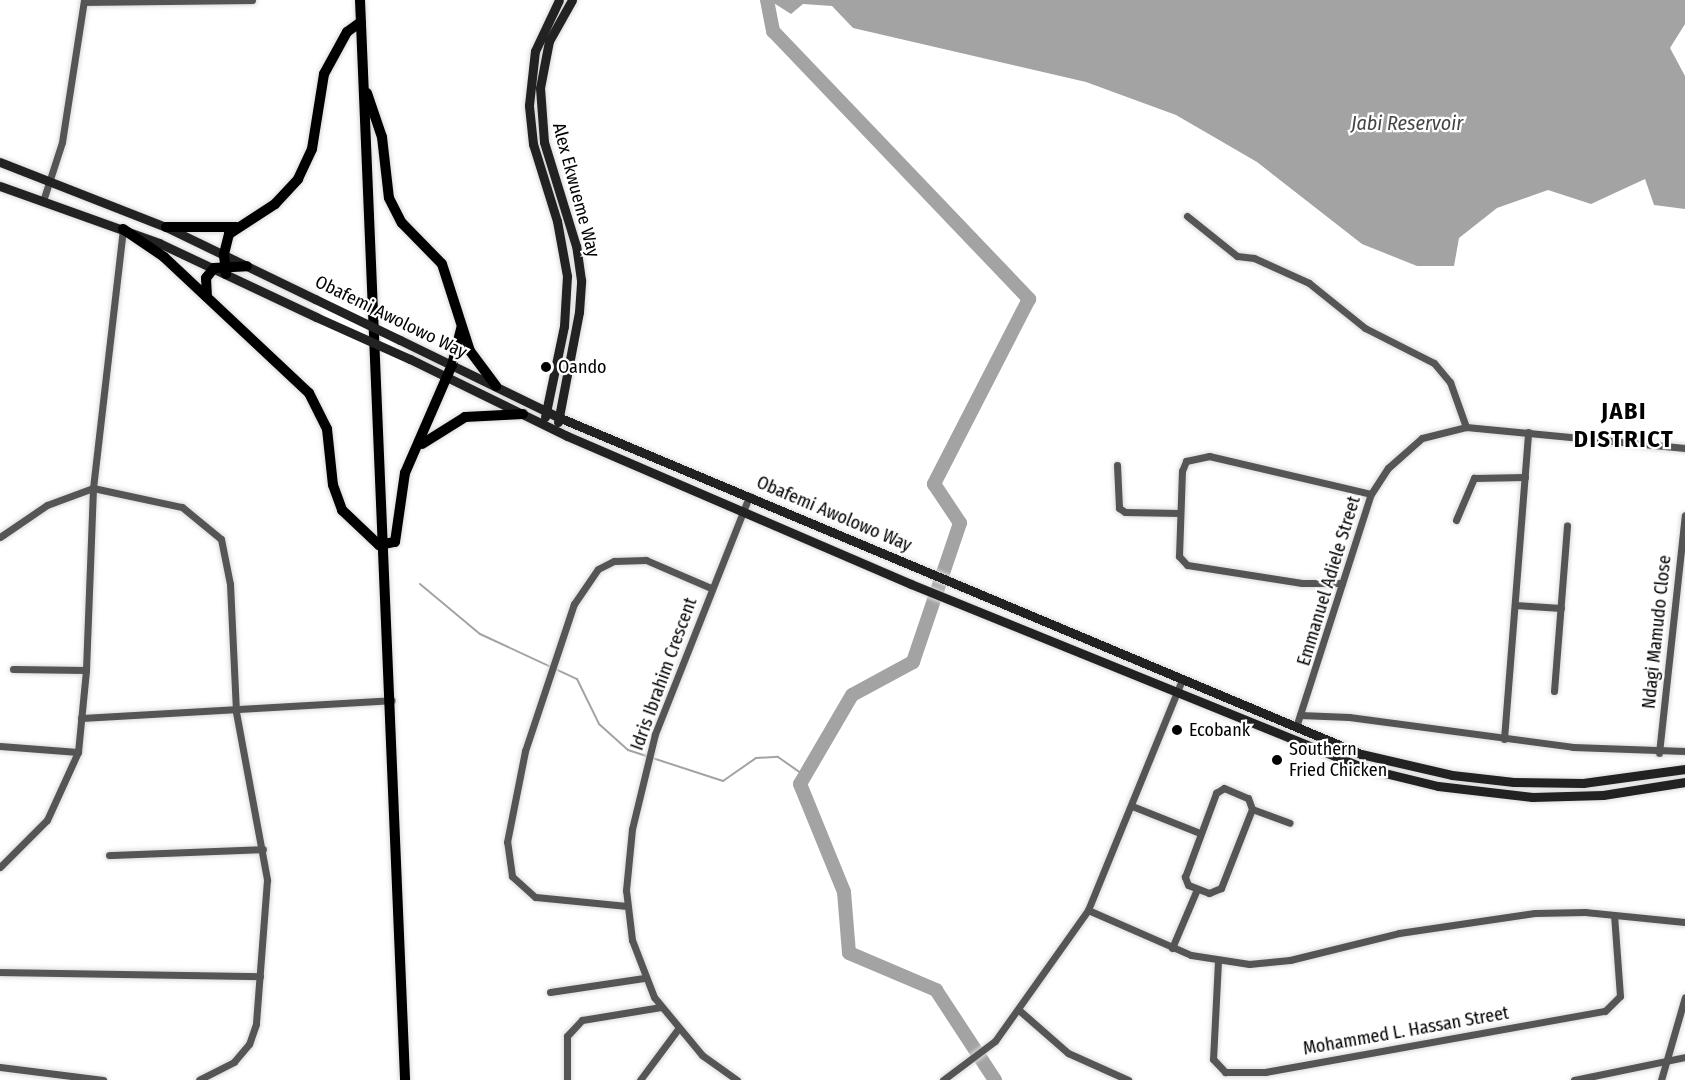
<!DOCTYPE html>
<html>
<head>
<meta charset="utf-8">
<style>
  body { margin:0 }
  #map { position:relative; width:1685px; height:1080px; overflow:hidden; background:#fff; font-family:"Fira Sans Condensed",sans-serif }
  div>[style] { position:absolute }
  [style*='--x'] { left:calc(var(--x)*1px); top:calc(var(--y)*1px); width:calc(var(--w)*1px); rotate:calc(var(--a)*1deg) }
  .water>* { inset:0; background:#a3a3a3 }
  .stream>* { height:2px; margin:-1px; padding:0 1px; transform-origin:1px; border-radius:1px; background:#a3a3a3 }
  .river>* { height:14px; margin:-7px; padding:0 7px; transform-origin:7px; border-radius:7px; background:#a3a3a3 }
  .roads { filter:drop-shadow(0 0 2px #dbdbdb) drop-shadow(0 0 2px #dbdbdb) }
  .street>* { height:7px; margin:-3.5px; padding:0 3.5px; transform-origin:3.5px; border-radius:3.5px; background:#555 }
  .secondary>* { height:9px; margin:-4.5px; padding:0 4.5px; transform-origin:4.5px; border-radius:4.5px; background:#222 }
  .primary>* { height:10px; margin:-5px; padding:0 5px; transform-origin:5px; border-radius:5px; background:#000 }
  .secondary-bridge>* { height:9px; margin:-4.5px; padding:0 4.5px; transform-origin:4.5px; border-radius:4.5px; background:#222 }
  .dots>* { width:16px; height:16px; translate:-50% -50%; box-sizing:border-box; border:3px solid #fff; border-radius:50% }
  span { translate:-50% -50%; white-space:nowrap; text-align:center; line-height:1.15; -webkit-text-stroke:4.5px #fff; paint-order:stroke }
  .street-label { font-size:18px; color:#000 }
  .poi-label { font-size:18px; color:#000 }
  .left { translate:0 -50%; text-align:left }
  .water-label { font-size:20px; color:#444; font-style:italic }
  .district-label { font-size:24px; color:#000; font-weight:700; letter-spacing:1.5px }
</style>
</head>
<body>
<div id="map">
  <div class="water">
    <i style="clip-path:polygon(769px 0,1685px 0,1685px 24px,1670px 48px,1685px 76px,1685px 209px,1654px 205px,1645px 179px,1591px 204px,1548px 190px,1497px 208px,1459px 238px,1454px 266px,1417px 266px,1362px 244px,1257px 162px,1176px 115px,1086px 82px,853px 28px,832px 6px,803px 4px,791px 14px)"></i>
  </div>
  <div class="stream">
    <i style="--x:420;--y:584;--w:78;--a:39.8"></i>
    <i style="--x:480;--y:634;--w:107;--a:24.9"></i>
    <i style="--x:577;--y:679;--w:50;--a:63.9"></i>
    <i style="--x:599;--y:724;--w:39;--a:42"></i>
    <i style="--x:628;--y:750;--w:100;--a:18.1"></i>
    <i style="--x:723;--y:781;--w:40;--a:-34.9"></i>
    <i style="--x:756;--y:758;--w:22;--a:-3"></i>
    <i style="--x:778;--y:757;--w:33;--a:35"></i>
  </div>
  <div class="river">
    <i style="--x:767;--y:0;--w:32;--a:79"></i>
    <i style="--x:773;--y:31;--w:371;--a:46.3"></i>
    <i style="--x:1029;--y:299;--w:208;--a:117.2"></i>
    <i style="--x:934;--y:484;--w:47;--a:56.3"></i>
    <i style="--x:960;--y:523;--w:147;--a:108.7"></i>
    <i style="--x:913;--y:662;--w:69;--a:151.6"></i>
    <i style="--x:852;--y:695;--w:103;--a:120.3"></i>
    <i style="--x:800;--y:784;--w:117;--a:67.8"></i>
    <i style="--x:844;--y:892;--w:61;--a:85.3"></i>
    <i style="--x:849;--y:953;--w:95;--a:23"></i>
    <i style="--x:936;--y:990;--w:108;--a:56.8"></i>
  </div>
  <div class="roads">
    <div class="street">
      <i style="--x:84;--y:2;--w:168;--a:-0.7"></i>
      <i style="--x:43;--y:201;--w:62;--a:-72.1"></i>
      <i style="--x:62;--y:142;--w:144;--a:-81.2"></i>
      <i style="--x:1187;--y:216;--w:64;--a:38.7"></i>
      <i style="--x:1237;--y:256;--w:17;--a:7"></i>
      <i style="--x:1254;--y:258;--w:60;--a:24.4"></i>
      <i style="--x:1309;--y:283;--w:72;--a:38.8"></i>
      <i style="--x:1365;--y:328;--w:77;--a:26.9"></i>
      <i style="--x:1434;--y:363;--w:25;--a:50"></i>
      <i style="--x:1450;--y:382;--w:48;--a:70.4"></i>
      <i style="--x:1117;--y:465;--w:43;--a:87.3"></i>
      <i style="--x:1119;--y:508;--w:7;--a:34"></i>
      <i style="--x:1125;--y:512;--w:55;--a:1"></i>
      <i style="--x:1456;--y:520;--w:46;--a:-66.8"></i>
      <i style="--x:1474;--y:478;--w:51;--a:-1.1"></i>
      <i style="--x:0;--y:537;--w:57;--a:-34.2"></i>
      <i style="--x:47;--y:505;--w:49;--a:-20.3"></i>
      <i style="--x:93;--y:488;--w:91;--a:12.1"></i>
      <i style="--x:182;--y:507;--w:50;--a:39.4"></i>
      <i style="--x:221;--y:539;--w:46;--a:78.7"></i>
      <i style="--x:230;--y:584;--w:128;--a:87.3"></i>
      <i style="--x:236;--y:712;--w:171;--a:79.5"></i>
      <i style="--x:267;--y:880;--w:144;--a:94.4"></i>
      <i style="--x:256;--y:1024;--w:21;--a:109"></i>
      <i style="--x:249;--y:1044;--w:23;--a:130"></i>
      <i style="--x:234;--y:1062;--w:39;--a:153"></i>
      <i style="--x:1342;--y:583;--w:40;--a:180"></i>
      <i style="--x:1302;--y:583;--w:116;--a:-171.1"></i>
      <i style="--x:1187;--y:565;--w:12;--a:-132"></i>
      <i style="--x:1179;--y:556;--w:85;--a:-88"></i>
      <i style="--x:1182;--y:471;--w:11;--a:-68"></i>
      <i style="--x:1186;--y:461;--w:24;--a:-12"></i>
      <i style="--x:1209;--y:456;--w:166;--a:13.2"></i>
      <i style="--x:1515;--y:605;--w:46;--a:3.7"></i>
      <i style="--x:13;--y:669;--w:73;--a:0.8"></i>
      <i style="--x:1554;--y:691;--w:166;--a:-85.5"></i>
      <i style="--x:1300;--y:715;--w:49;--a:2.3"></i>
      <i style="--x:1349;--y:717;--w:226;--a:7.6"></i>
      <i style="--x:1573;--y:747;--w:112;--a:2"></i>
      <i style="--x:81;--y:718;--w:311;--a:-3.3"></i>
      <i style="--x:1296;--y:727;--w:245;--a:-72.2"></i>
      <i style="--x:1371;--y:494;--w:31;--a:-57"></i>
      <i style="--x:1388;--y:468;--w:45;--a:-41.4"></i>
      <i style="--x:1422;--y:438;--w:45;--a:-14"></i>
      <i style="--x:1466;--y:427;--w:220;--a:5.5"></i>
      <i style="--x:1504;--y:739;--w:308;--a:-85.5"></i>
      <i style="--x:0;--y:746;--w:78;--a:4.4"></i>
      <i style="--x:1659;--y:753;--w:239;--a:-83.8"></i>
      <i style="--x:1224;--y:788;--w:26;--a:23"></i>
      <i style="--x:1248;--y:798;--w:12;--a:70"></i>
      <i style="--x:1252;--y:809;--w:85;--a:111.4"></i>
      <i style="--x:1221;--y:888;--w:13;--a:157"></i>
      <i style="--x:1209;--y:893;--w:22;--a:-159"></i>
      <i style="--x:1188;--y:885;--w:9;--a:-111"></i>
      <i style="--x:1185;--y:877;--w:90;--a:-69.7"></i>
      <i style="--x:1216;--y:793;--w:9;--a:-32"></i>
      <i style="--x:1132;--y:806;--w:73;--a:21.7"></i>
      <i style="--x:1252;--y:809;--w:40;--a:20.2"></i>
      <i style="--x:109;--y:855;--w:154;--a:-2.2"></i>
      <i style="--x:0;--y:867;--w:66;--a:-45"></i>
      <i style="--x:47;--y:820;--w:75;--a:-65.5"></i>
      <i style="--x:78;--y:752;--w:82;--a:-84.4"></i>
      <i style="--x:86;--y:670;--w:182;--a:-87.8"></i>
      <i style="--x:93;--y:488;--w:261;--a:-83.4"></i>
      <i style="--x:627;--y:906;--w:92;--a:-174.4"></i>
      <i style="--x:535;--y:897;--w:31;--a:-138"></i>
      <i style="--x:512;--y:876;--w:34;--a:-98"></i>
      <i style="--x:507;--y:842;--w:93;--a:-78.8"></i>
      <i style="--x:525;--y:751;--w:155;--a:-71.6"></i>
      <i style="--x:574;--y:604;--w:42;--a:-55.6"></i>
      <i style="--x:598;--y:569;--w:18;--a:-27"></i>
      <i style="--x:614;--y:561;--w:32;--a:-2"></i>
      <i style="--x:646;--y:560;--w:71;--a:23.3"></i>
      <i style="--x:1088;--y:910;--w:112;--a:23.6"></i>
      <i style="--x:1191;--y:955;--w:59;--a:8.8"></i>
      <i style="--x:1249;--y:964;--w:41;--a:-5.6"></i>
      <i style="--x:1290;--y:960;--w:112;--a:-13.9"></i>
      <i style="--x:1399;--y:933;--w:137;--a:-8.4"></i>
      <i style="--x:1535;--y:913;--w:50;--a:-1.1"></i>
      <i style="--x:1585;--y:912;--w:100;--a:5.7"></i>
      <i style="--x:1172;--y:948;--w:64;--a:-67"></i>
      <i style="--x:1218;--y:961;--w:98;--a:92.9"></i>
      <i style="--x:1213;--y:1059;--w:18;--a:47"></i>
      <i style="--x:1225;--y:1072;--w:40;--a:0"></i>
      <i style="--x:1265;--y:1072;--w:345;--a:-10.2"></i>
      <i style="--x:1605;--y:1011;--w:21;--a:-45"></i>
      <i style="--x:1620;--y:996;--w:81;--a:-94.2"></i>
      <i style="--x:0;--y:972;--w:260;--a:0.9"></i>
      <i style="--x:550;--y:992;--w:95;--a:-8.5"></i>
      <i style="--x:1020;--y:1011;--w:64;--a:41.2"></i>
      <i style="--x:1068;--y:1053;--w:66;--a:24.2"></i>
      <i style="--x:0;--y:1067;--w:104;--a:7.2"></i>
      <i style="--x:567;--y:1080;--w:44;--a:-90"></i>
      <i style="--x:567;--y:1036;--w:22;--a:-47"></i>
      <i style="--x:582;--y:1020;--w:80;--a:-9.3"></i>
      <i style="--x:640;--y:1080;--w:64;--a:-53.3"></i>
      <i style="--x:737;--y:1080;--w:43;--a:-144.5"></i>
      <i style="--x:702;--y:1055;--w:75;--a:-129.6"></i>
      <i style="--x:654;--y:997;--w:61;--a:-111.1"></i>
      <i style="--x:632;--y:940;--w:50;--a:-96.8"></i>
      <i style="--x:626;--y:890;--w:61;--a:-84.4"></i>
      <i style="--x:632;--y:829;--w:98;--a:-76.4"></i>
      <i style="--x:655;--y:734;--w:256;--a:-68.4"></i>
      <i style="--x:943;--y:1080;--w:65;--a:-36.9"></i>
      <i style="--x:995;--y:1041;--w:161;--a:-54.6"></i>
      <i style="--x:1088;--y:910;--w:248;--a:-67.8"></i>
      <i style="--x:1574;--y:1080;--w:113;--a:-11.7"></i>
      <i style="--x:1661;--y:1080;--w:86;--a:-73.9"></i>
    </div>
    <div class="secondary">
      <i style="--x:0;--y:162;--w:178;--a:21.4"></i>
      <i style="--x:166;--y:227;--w:165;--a:25.8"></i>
      <i style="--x:0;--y:186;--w:169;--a:19.7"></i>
      <i style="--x:159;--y:243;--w:174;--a:25.2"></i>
      <i style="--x:400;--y:340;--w:176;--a:26"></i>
      <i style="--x:558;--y:417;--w:871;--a:22.77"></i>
      <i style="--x:1361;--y:754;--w:93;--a:13"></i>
      <i style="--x:1452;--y:775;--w:62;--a:6.4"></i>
      <i style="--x:1514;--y:782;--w:69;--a:0.8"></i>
      <i style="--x:1583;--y:783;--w:103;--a:-7.8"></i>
      <i style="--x:410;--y:359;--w:175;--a:26.1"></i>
      <i style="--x:567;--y:436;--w:374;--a:23.3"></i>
      <i style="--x:911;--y:584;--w:489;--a:22.1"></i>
      <i style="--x:1364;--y:768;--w:76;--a:13.7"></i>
      <i style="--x:1438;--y:786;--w:95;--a:6.7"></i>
      <i style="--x:1532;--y:797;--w:71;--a:-1.6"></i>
      <i style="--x:1603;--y:795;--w:83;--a:-9"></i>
      <i style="--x:545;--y:417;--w:93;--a:-78.2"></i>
      <i style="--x:564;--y:326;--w:50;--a:-86.6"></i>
      <i style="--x:567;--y:276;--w:56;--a:-100.3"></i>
      <i style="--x:557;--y:221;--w:81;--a:-107.3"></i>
      <i style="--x:533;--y:144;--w:39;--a:-96"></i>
      <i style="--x:529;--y:105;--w:54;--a:-83.7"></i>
      <i style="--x:535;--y:51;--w:56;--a:-64.8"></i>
      <i style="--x:558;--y:422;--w:112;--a:-79.2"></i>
      <i style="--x:579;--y:312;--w:32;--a:-86"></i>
      <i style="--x:581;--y:280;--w:34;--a:-98"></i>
      <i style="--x:576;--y:246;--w:109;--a:-107.1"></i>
      <i style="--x:544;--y:142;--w:54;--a:-94.2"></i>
      <i style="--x:540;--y:88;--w:48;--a:-79.2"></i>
      <i style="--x:549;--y:41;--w:47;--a:-60.7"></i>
    </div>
    <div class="primary">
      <i style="--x:360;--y:0;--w:1081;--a:87.61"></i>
      <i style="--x:367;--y:93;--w:46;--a:71.2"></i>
      <i style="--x:382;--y:137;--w:61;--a:83.5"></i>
      <i style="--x:389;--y:198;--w:28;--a:63"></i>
      <i style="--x:402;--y:223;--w:57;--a:45.7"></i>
      <i style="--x:442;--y:264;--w:91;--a:72.2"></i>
      <i style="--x:470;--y:351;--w:44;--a:53.4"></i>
      <i style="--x:166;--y:227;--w:70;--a:0"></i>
      <i style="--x:123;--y:229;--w:50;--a:34.3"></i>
      <i style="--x:164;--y:257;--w:199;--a:43.2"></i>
      <i style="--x:309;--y:393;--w:40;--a:63.4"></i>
      <i style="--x:327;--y:429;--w:56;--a:83.9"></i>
      <i style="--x:333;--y:485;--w:27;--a:70"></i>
      <i style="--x:342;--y:510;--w:51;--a:43.4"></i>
      <i style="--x:379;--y:545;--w:16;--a:-11"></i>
      <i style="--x:395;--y:542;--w:70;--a:-81.8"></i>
      <i style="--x:405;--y:473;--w:118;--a:-66.5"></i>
      <i style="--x:452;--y:365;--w:38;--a:-76"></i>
      <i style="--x:226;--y:274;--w:20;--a:-96"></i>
      <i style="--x:224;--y:254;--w:21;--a:-76"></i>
      <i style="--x:229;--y:234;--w:55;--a:-33.1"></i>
      <i style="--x:275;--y:204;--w:34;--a:-47"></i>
      <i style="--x:298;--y:179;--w:33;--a:-65"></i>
      <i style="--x:312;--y:149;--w:76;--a:-80.9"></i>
      <i style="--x:324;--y:74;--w:48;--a:-61.3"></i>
      <i style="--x:347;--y:32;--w:17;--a:-36"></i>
      <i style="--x:207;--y:297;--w:19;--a:-93"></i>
      <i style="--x:206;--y:278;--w:13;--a:-51"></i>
      <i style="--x:214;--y:268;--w:33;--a:-3"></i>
      <i style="--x:422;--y:444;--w:51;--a:-32.1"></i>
      <i style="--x:465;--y:417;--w:58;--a:-3"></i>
    </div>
  </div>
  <div class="secondary-bridge">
    <i style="--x:315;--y:299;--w:94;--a:25.8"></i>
    <i style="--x:316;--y:317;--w:103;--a:24.1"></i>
  </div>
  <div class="dots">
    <i style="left:546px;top:367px;background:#000"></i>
    <i style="left:1177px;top:730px;background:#000"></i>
    <i style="left:1277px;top:760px;background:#000"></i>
  </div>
  <div class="street-label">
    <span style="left:576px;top:190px;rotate:75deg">Alex Ekwueme Way</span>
    <span style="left:391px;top:317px;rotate:26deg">Obafemi Awolowo Way</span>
    <span style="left:834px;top:514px;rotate:23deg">Obafemi Awolowo Way</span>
    <span style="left:1329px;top:581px;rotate:-73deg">Emmanuel Adiele Street</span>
    <span style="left:1657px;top:632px;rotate:-84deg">Ndagi Mamudo Close</span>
    <span style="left:664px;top:674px;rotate:-70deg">Idris Ibrahim Crescent</span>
    <span style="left:1406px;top:1031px;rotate:-10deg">Mohammed L. Hassan Street</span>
  </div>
  <div class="poi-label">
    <span class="left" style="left:558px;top:367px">Oando</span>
    <span class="left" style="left:1189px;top:730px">Ecobank</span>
    <span class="left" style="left:1289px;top:760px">Southern<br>Fried Chicken</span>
  </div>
  <div class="water-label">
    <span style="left:1407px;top:123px">Jabi Reservoir</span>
  </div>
  <div class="district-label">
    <span style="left:1624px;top:426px">JABI<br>DISTRICT</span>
  </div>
</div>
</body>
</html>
